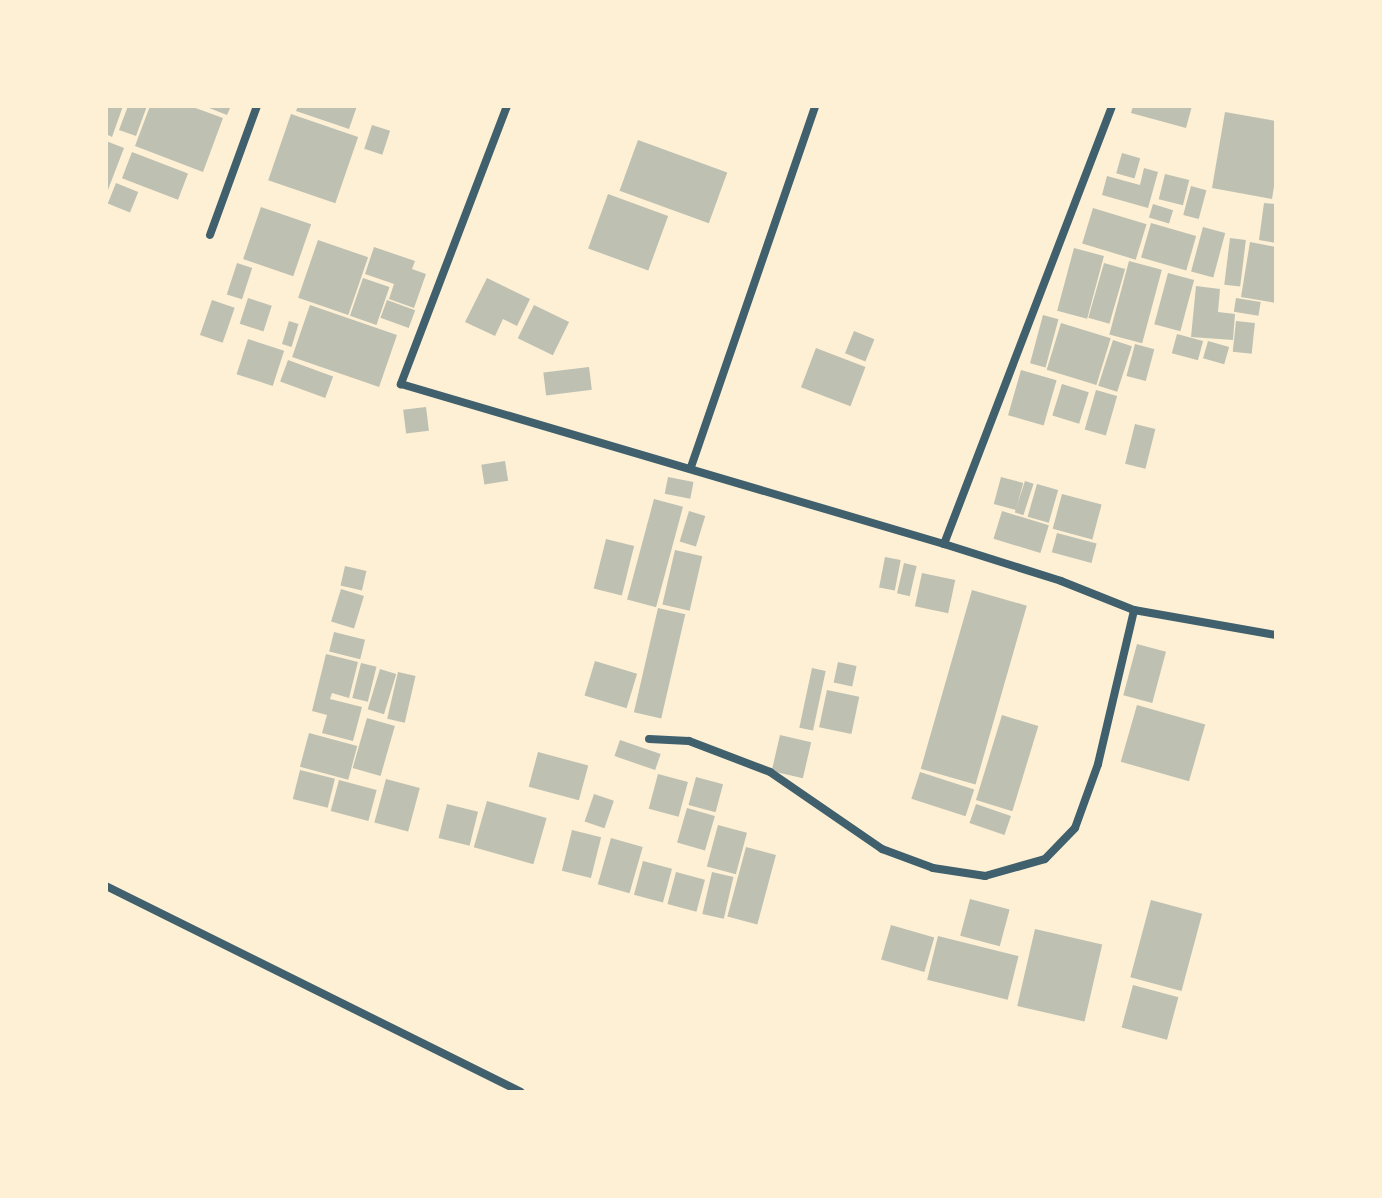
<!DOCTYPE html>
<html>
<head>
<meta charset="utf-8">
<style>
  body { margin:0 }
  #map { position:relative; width:1382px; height:1198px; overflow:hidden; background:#fdf0d5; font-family:"Golos Text",sans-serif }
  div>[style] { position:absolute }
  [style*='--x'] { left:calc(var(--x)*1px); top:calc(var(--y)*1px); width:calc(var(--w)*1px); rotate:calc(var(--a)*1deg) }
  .building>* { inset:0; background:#bec0b2; transform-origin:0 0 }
  .minor>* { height:8px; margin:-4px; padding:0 4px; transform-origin:4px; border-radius:4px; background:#3f606c }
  span { translate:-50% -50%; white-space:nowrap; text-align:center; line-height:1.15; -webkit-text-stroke:6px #fdf0d5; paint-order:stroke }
  .frame { position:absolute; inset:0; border:108px solid #fdf0d5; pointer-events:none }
</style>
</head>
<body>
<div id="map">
  <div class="building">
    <i style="clip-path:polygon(106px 106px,123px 106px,112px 137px,106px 134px)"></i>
    <i style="clip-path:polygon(128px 106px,147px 106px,136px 136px,119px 130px)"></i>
    <i style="clip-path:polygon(150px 106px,190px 106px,223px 118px,203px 172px,135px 146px)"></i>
    <i style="clip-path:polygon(204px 106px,231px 106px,227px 115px)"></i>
    <i style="clip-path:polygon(298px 106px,357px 106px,349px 129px,296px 111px)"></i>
    <i style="clip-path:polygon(1133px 106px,1192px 106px,1186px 128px,1131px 113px)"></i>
    <i style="clip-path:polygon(1225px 112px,1276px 121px,1276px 174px,1272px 199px,1212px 188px)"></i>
    <i style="left:291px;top:114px;width:71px;height:70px;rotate:19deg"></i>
    <i style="left:372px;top:125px;width:19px;height:25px;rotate:18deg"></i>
    <i style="left:638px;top:140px;width:95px;height:54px;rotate:20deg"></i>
    <i style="clip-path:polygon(106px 141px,124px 148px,106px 195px)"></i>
    <i style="left:132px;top:152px;width:60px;height:28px;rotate:21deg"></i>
    <i style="left:1122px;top:153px;width:19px;height:21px;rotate:16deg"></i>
    <i style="clip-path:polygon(1144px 168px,1158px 172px,1148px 208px,1102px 195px,1107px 176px,1140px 185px)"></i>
    <i style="left:1165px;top:174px;width:25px;height:26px;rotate:14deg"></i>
    <i style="left:116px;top:183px;width:24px;height:22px;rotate:22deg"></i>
    <i style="left:1191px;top:186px;width:16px;height:30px;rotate:15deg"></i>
    <i style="left:608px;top:194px;width:64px;height:58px;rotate:20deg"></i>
    <i style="clip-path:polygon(1264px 203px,1276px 204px,1276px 243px,1259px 240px)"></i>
    <i style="left:1153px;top:204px;width:21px;height:14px;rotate:17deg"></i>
    <i style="left:261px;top:207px;width:53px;height:55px;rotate:19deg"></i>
    <i style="left:1093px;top:208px;width:56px;height:37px;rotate:17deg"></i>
    <i style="left:1151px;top:223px;width:47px;height:36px;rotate:16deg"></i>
    <i style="left:1203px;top:227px;width:23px;height:46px;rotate:15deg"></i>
    <i style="left:1230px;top:238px;width:16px;height:47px;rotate:7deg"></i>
    <i style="left:318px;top:240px;width:53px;height:61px;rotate:19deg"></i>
    <i style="clip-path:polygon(1250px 242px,1276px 247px,1276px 303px,1241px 297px)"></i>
    <i style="clip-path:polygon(374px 247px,415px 261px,412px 269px,426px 274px,414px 308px,389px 299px,394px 284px,365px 274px)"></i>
    <i style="left:1074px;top:248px;width:31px;height:65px;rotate:15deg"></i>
    <i style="left:1129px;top:261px;width:34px;height:76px;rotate:15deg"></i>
    <i style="left:237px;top:263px;width:16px;height:33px;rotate:18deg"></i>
    <i style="left:1104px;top:263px;width:22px;height:57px;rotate:16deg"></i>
    <i style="left:1168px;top:273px;width:27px;height:53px;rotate:15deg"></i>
    <i style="left:363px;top:278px;width:28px;height:40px;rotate:19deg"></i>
    <i style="clip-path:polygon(487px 278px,530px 299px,517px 326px,503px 319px,495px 336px,465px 322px)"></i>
    <i style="clip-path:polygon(1196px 286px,1220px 289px,1218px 312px,1235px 314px,1233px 340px,1191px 337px)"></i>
    <i style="left:248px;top:298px;width:25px;height:27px;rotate:18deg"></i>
    <i style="left:1236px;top:298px;width:25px;height:14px;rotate:9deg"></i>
    <i style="left:212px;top:300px;width:24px;height:37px;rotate:19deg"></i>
    <i style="left:387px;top:300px;width:30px;height:19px;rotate:20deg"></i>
    <i style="left:310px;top:305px;width:92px;height:55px;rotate:19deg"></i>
    <i style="left:534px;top:305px;width:39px;height:37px;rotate:26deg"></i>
    <i style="left:1043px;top:315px;width:16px;height:50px;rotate:15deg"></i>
    <i style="left:289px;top:321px;width:10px;height:24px;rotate:17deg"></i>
    <i style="left:1236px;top:321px;width:19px;height:31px;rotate:6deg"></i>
    <i style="left:1061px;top:323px;width:52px;height:49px;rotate:17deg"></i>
    <i style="left:854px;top:331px;width:22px;height:24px;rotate:22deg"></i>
    <i style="left:1177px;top:334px;width:27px;height:20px;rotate:15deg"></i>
    <i style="left:248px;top:339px;width:38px;height:37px;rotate:18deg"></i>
    <i style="left:1113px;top:340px;width:20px;height:48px;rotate:18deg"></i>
    <i style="left:1208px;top:341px;width:22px;height:18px;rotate:16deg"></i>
    <i style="left:1135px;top:344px;width:20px;height:33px;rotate:15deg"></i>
    <i style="left:816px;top:348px;width:53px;height:42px;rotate:21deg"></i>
    <i style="left:288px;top:360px;width:48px;height:23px;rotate:20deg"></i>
    <i style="left:589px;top:367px;width:23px;height:46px;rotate:83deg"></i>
    <i style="left:1021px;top:370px;width:37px;height:47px;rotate:16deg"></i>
    <i style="left:1062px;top:384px;width:28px;height:33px;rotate:17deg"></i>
    <i style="left:1096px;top:390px;width:22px;height:41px;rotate:16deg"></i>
    <i style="left:426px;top:407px;width:24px;height:23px;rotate:83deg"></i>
    <i style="left:1135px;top:424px;width:21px;height:41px;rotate:14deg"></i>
    <i style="left:505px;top:461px;width:20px;height:24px;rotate:81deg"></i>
    <i style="left:668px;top:477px;width:26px;height:17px;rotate:11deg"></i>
    <i style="left:1001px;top:477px;width:23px;height:28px;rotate:15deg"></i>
    <i style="left:1025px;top:481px;width:9px;height:33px;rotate:18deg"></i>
    <i style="left:1037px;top:484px;width:22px;height:34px;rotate:16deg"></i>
    <i style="left:1062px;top:494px;width:41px;height:36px;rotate:15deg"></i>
    <i style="left:654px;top:499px;width:30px;height:104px;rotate:15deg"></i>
    <i style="left:689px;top:511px;width:17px;height:32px;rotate:17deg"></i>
    <i style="left:1002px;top:511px;width:49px;height:29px;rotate:17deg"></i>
    <i style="left:1057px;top:533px;width:41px;height:20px;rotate:15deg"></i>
    <i style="left:606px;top:539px;width:29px;height:51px;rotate:14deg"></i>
    <i style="left:675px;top:550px;width:28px;height:56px;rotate:13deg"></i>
    <i style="left:885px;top:557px;width:16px;height:31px;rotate:11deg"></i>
    <i style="left:904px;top:563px;width:13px;height:31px;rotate:13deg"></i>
    <i style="left:345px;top:566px;width:22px;height:20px;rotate:13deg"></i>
    <i style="left:922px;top:573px;width:34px;height:34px;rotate:12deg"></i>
    <i style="left:341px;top:589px;width:24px;height:34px;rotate:17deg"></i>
    <i style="left:972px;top:590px;width:57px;height:186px;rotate:16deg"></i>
    <i style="left:658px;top:608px;width:28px;height:107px;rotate:13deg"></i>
    <i style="left:334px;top:632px;width:32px;height:20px;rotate:14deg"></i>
    <i style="left:1137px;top:644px;width:30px;height:53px;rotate:15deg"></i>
    <i style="clip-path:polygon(326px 654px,358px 662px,349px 698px,332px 693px,330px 699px,362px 707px,353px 741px,322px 733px,327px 715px,312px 711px)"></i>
    <i style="left:595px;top:661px;width:44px;height:36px;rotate:17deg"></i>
    <i style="left:838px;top:662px;width:19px;height:21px;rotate:12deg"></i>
    <i style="left:361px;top:663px;width:16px;height:36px;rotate:14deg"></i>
    <i style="left:812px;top:668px;width:14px;height:61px;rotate:12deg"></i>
    <i style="left:380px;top:669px;width:17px;height:42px;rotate:17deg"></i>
    <i style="left:398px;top:672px;width:18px;height:48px;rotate:13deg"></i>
    <i style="left:827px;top:690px;width:33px;height:38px;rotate:12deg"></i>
    <i style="left:1137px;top:705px;width:71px;height:59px;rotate:16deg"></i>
    <i style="left:1002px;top:715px;width:38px;height:89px;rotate:17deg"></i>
    <i style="left:367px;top:718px;width:29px;height:52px;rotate:16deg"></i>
    <i style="left:309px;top:733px;width:50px;height:35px;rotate:15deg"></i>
    <i style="left:780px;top:735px;width:32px;height:37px;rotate:13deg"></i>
    <i style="left:620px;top:740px;width:43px;height:17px;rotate:19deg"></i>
    <i style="left:538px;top:752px;width:52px;height:36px;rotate:15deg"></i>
    <i style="left:300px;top:770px;width:36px;height:30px;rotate:14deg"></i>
    <i style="left:920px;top:772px;width:57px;height:28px;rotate:18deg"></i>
    <i style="left:658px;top:774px;width:31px;height:36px;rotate:15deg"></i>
    <i style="left:696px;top:777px;width:28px;height:29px;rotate:15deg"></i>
    <i style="left:386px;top:779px;width:35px;height:45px;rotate:15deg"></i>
    <i style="left:339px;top:780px;width:39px;height:32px;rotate:15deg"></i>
    <i style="left:594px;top:794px;width:21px;height:29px;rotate:19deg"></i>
    <i style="left:487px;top:801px;width:62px;height:48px;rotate:16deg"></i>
    <i style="left:447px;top:804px;width:32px;height:35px;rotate:14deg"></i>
    <i style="left:976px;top:804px;width:37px;height:20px;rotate:19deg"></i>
    <i style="left:687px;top:808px;width:29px;height:36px;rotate:16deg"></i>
    <i style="left:718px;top:825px;width:30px;height:43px;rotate:15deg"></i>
    <i style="left:572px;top:830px;width:30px;height:42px;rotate:14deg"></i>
    <i style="left:611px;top:838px;width:33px;height:48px;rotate:16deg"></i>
    <i style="left:746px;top:847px;width:31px;height:72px;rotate:15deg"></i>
    <i style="left:643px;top:861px;width:30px;height:35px;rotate:15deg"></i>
    <i style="left:676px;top:872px;width:30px;height:33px;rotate:15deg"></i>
    <i style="left:712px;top:872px;width:22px;height:43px;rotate:13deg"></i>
    <i style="left:970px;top:899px;width:41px;height:38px;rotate:15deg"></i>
    <i style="left:1151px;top:900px;width:53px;height:80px;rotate:15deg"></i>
    <i style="left:891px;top:925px;width:45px;height:36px;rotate:16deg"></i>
    <i style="left:1035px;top:929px;width:69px;height:79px;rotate:13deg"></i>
    <i style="left:938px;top:936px;width:83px;height:45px;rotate:14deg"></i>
    <i style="left:1133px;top:985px;width:47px;height:44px;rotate:15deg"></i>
  </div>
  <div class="minor">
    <i style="--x:507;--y:106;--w:298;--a:110.9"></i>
    <i style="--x:401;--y:384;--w:566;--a:16.42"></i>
    <i style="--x:944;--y:544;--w:123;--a:17.5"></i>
    <i style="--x:1061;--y:581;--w:79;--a:21.7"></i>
    <i style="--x:1134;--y:610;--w:144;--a:10"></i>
    <i style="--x:210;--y:235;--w:137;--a:-70"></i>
    <i style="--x:691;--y:467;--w:382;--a:-71"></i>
    <i style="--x:944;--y:544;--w:469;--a:-69"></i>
    <i style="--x:649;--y:739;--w:40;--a:2.9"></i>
    <i style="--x:689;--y:741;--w:87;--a:20.9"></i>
    <i style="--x:770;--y:772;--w:136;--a:34.5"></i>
    <i style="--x:882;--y:849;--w:54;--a:20.4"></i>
    <i style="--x:933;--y:868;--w:53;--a:8.7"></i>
    <i style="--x:985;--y:876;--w:62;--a:-15.8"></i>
    <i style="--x:1045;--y:859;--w:43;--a:-45.9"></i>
    <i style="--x:1075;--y:828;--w:68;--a:-70.2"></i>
    <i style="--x:1098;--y:764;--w:158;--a:-76.8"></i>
    <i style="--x:106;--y:886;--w:463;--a:26.4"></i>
  </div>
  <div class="frame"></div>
</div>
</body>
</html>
